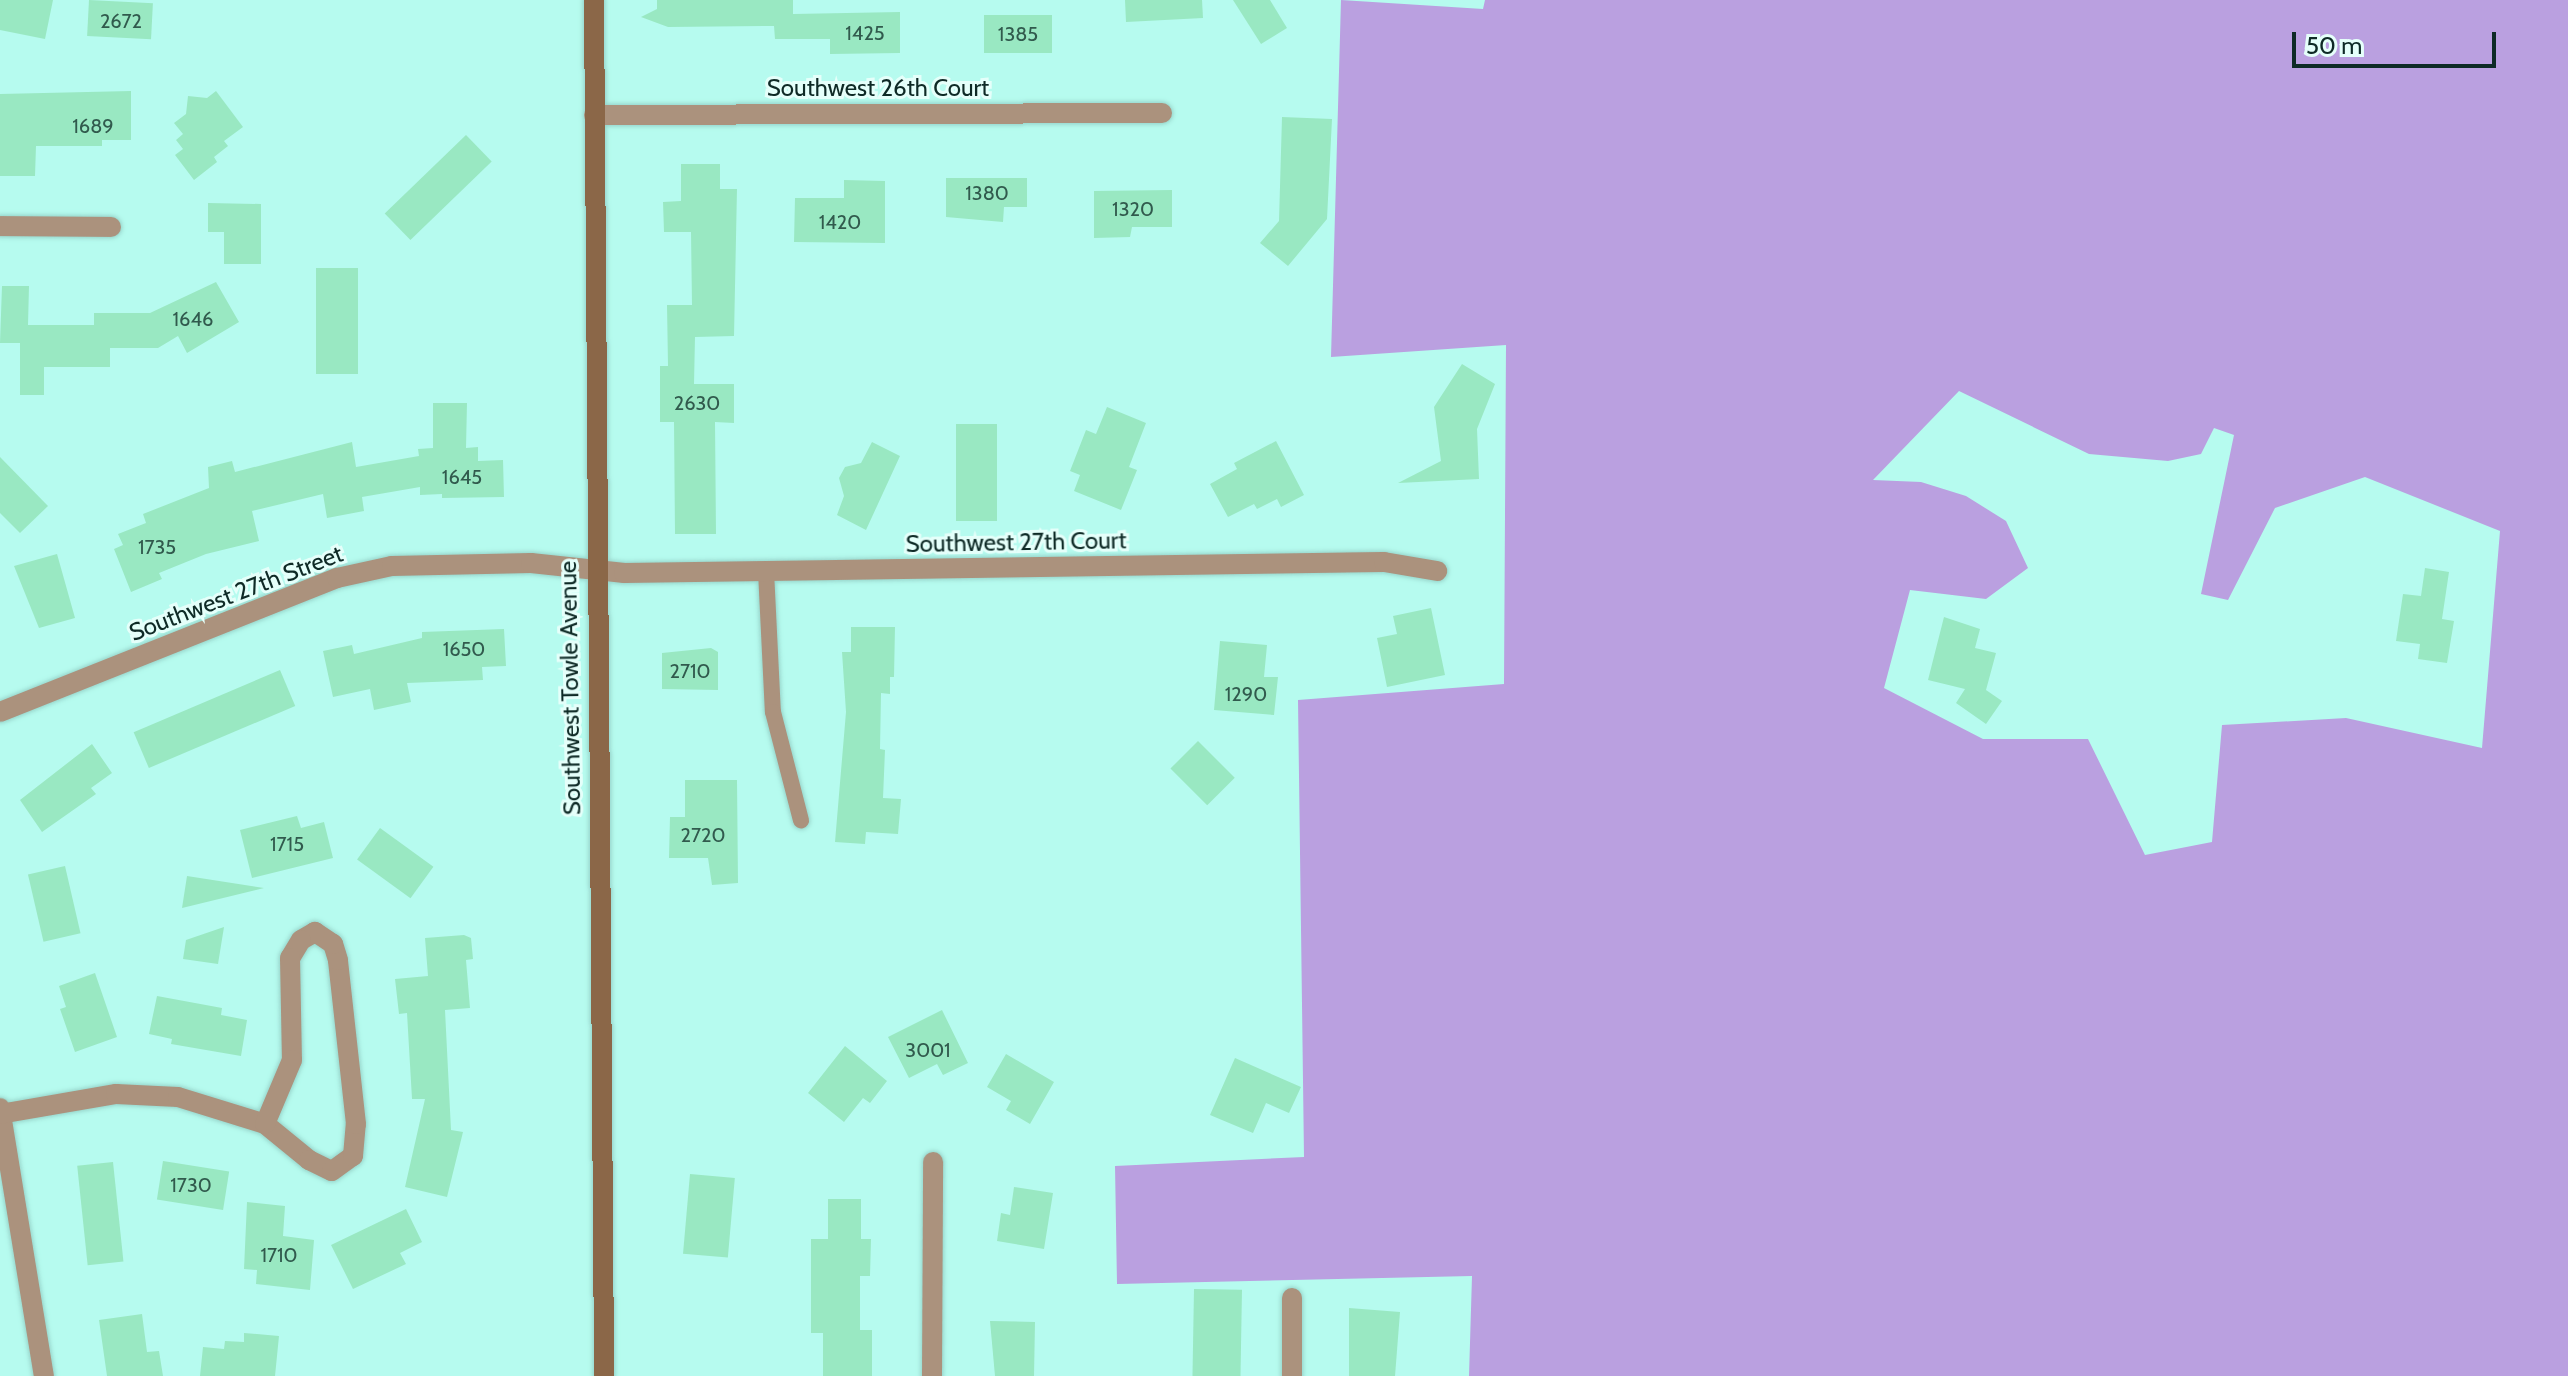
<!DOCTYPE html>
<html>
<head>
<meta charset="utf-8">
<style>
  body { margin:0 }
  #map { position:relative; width:2568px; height:1376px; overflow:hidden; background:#b6fbef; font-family:Cabin,sans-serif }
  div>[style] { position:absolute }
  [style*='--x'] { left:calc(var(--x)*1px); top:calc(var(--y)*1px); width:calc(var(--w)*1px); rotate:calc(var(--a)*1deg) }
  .forest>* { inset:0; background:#baa0e0 }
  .building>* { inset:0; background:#99e8c2; transform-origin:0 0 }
  .roads { filter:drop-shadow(0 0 2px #98d5cb) drop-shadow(0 0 2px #98d5cb) }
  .service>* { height:16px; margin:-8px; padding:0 8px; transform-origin:8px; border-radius:8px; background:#ab927d }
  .minor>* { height:20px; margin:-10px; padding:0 10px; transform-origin:10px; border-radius:10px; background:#ab927d }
  .secondary>* { height:20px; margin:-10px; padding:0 10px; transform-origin:10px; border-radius:10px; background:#8b6748 }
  span { translate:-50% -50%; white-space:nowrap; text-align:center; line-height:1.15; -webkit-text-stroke:6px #e5fffa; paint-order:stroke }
  .number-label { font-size:20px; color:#315a4d }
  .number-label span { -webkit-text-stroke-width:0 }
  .street-label { font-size:24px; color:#0e2a26 }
  .scale { position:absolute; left:2292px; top:32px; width:204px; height:36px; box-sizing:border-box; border:4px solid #0e2a26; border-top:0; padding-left:10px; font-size:24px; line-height:28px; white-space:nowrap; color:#0e2a26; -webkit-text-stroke:6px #e5fffa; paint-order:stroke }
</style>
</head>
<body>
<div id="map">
  <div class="forest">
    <i style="clip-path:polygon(evenodd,1341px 0,1483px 9px,1485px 0,2568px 0,2568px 1376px,1469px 1376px,1472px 1276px,1117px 1284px,1115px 1166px,1304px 1157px,1298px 700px,1504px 684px,1506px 345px,1331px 357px,1341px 0,1959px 391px,2089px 454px,2168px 461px,2201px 454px,2214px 428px,2234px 435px,2201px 594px,2228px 600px,2275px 508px,2365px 477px,2500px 531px,2482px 748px,2346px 718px,2222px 725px,2212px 842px,2145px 855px,2088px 739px,1983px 739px,1884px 688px,1910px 590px,1986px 599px,2028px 568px,2006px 521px,1966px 496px,1921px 482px,1873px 480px,1959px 391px)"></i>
  </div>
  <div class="building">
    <i style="clip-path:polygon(0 0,53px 0,45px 39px,0 30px)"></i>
    <i style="left:89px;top:0;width:64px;height:36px;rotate:3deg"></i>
    <i style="clip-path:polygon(657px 0,793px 0,793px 14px,900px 12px,900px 53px,830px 54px,830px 39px,775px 39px,774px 26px,668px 27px,641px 17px,657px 9px)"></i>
    <i style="clip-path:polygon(1125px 0,1202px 0,1203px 18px,1126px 22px)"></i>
    <i style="clip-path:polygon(1233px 0,1270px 0,1287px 28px,1261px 44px)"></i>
    <i style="left:1052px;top:15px;width:38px;height:68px;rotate:90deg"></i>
    <i style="clip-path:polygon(131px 91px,131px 140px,102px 140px,102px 146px,36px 146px,35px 176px,0 176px,0 94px)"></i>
    <i style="clip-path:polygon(216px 91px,243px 127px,224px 141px,228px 146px,214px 157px,217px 162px,194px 180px,175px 155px,183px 149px,176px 140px,183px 134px,174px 123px,186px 114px,188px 96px,207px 98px)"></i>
    <i style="clip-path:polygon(1282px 117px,1332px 119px,1327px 219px,1288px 266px,1260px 243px,1279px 221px)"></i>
    <i style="left:466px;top:135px;width:37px;height:113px;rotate:46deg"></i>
    <i style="clip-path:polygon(681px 164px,720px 164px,720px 189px,737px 189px,734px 336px,695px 337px,694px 384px,734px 384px,734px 423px,715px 422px,716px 534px,675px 534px,674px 422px,660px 422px,660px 366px,668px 366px,667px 305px,692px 305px,691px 232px,664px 232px,663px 202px,681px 201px)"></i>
    <i style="clip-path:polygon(946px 178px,1027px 178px,1027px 207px,1004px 207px,1003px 222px,946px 217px)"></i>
    <i style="clip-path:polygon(844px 180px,885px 181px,885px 243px,794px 242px,795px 198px,844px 198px)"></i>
    <i style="clip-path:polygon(1172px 190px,1172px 227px,1132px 227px,1130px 237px,1094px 238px,1094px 191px)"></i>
    <i style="clip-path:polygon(208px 203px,261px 204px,261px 264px,224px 264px,224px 232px,208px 232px)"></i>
    <i style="left:316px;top:268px;width:42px;height:106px"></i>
    <i style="clip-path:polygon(216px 282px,239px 322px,187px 353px,178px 336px,158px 348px,110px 348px,110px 367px,44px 367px,44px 395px,20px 395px,20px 343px,0 343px,2px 286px,29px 286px,28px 325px,94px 325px,94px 313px,150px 313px)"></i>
    <i style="clip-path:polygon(1462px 364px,1495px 384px,1477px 429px,1479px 479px,1398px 483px,1441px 461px,1434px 407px)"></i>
    <i style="clip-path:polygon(433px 403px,467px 403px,466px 448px,478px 447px,478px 461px,503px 460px,504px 497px,442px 498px,442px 494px,420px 495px,420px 487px,362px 497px,364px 511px,327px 518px,323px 494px,252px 511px,259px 541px,206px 554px,159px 573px,162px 579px,131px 592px,114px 549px,123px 545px,118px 534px,146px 523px,143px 514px,209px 488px,208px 467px,232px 461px,235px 472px,352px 442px,356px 467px,419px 456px,418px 449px,433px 448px)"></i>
    <i style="clip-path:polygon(1107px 407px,1146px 423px,1129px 467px,1137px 470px,1121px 510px,1074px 491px,1080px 475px,1070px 471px,1086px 430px,1096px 434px)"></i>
    <i style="left:956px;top:424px;width:41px;height:97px"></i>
    <i style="clip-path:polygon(1276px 441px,1304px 495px,1281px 507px,1277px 499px,1257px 509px,1254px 504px,1228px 517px,1210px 484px,1237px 469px,1234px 463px)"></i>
    <i style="clip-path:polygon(872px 442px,900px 456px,866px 530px,837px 515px,844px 496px,839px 478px,845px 467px,861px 463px)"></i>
    <i style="clip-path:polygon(0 457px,48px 506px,20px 533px,0 513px)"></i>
    <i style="clip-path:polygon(57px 554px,75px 618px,39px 628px,14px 566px)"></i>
    <i style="clip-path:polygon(2425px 568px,2449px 572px,2442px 619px,2454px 621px,2447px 663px,2418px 659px,2420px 644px,2396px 641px,2403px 594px,2421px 596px)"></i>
    <i style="clip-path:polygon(1431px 608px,1445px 675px,1387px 687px,1377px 638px,1397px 634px,1393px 616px)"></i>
    <i style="clip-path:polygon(1944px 617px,1980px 629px,1975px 648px,1996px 653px,1986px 690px,2002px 701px,1986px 724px,1956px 703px,1965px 689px,1928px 680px)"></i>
    <i style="clip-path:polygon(851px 627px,895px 627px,894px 677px,890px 677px,890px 694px,881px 693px,880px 749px,885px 750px,883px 798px,901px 799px,898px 834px,866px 832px,865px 844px,835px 842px,846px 712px,842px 652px,851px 652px)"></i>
    <i style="clip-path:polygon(504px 629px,506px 666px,482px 667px,483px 680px,407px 683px,411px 702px,374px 710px,370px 689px,333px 697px,323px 651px,352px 645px,354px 654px,422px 638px,422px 632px)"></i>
    <i style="clip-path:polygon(1220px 641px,1267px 645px,1264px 677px,1278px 677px,1274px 715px,1214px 710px)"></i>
    <i style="clip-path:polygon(711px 648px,718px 652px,718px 690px,662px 689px,662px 653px)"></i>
    <i style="left:280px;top:670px;width:39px;height:159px;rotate:67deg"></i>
    <i style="left:1198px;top:741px;width:52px;height:39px;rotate:45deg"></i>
    <i style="clip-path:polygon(92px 744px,112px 773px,91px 788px,96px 794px,42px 832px,20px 800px)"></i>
    <i style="clip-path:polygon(685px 780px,737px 780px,738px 883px,712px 885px,708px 858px,669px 858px,670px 817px,685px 817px)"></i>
    <i style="clip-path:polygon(297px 816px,301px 828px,324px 822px,333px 858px,252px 878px,240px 830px)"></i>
    <i style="left:380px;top:828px;width:66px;height:39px;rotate:36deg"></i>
    <i style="left:65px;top:866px;width:69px;height:38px;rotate:77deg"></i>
    <i style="clip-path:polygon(187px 876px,264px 888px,182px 908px)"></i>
    <i style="clip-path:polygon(224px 927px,218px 964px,183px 959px,186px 940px)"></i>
    <i style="clip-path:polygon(464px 935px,471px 938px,473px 959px,466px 960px,470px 1008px,445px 1010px,451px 1130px,463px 1132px,447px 1197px,405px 1187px,425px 1099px,412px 1099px,407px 1013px,399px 1014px,395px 979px,428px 976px,425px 938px)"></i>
    <i style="clip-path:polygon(95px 973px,117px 1037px,75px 1052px,60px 1009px,66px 1007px,59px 986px)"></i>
    <i style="clip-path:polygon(157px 996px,222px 1008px,221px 1015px,247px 1020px,241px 1056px,171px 1044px,172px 1039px,149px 1034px)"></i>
    <i style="clip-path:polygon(942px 1010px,968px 1063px,943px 1075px,937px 1064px,909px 1078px,888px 1037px)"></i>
    <i style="clip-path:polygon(845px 1046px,887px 1081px,870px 1103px,863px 1098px,844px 1122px,808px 1093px)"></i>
    <i style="clip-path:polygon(1006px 1054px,1054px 1082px,1030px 1124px,1006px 1110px,1011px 1101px,987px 1087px)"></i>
    <i style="clip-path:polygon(1235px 1058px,1301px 1087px,1289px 1113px,1266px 1103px,1253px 1133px,1210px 1115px)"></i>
    <i style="left:163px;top:1161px;width:67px;height:39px;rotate:9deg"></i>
    <i style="left:113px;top:1162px;width:100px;height:36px;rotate:84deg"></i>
    <i style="left:690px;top:1174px;width:45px;height:80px;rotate:5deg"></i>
    <i style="clip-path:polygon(1014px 1187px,1053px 1193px,1044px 1249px,997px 1241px,1001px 1213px,1010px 1215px)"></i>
    <i style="clip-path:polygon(828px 1199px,861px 1199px,861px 1239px,871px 1239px,870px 1276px,860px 1276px,860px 1330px,872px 1330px,872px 1376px,823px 1376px,823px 1333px,811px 1333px,811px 1239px,828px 1239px)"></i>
    <i style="clip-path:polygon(247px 1202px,285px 1206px,283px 1236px,314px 1240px,310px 1290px,256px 1284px,257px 1270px,244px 1269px)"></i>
    <i style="clip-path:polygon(406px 1209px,422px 1242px,400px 1253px,406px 1264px,353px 1289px,331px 1245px)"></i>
    <i style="left:1194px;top:1289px;width:48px;height:87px;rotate:1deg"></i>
    <i style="clip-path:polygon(1349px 1308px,1400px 1312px,1395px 1376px,1349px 1376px)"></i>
    <i style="clip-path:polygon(142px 1314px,147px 1352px,159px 1351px,163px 1376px,107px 1376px,99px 1320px)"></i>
    <i style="clip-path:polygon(990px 1321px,1035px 1322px,1034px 1376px,995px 1376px)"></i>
    <i style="clip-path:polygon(244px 1333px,279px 1336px,275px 1376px,200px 1376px,203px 1347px,224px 1349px,225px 1341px,244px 1342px)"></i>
  </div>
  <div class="roads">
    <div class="service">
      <i style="--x:766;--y:571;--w:141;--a:87.2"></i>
      <i style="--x:773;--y:712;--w:112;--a:75.5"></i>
    </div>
    <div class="minor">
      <i style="--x:594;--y:115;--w:568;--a:-0.2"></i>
      <i style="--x:0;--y:226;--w:111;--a:0.5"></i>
      <i style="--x:0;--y:712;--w:363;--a:-21.7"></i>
      <i style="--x:337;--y:578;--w:56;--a:-12.3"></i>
      <i style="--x:392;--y:566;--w:139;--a:-1.2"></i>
      <i style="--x:531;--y:563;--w:94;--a:6.1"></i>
      <i style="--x:624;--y:573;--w:760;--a:-0.83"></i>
      <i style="--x:1384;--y:562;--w:54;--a:9.6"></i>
      <i style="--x:0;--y:1108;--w:272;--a:80.7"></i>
      <i style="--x:0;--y:1114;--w:118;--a:-9.8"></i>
      <i style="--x:116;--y:1094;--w:62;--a:2.8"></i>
      <i style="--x:178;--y:1097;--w:91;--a:17.2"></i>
      <i style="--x:265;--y:1124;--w:57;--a:39.3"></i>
      <i style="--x:309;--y:1160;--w:25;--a:26"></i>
      <i style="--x:332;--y:1171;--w:26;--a:-36"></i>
      <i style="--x:353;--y:1156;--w:32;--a:-85"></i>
      <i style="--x:356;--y:1124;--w:165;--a:-96.3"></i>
      <i style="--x:338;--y:960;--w:17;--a:-107"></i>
      <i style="--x:333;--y:944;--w:22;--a:-146"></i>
      <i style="--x:315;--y:932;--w:16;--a:150"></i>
      <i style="--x:301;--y:940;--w:21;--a:121"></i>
      <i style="--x:290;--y:958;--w:102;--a:88.9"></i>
      <i style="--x:292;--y:1060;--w:69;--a:112.9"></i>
      <i style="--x:1292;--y:1298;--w:78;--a:90"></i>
      <i style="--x:932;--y:1376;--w:214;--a:-89.7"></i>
    </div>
    <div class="secondary">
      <i style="--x:594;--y:0;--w:1376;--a:89.58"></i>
    </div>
  </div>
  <div class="number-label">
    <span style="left:121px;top:21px">2672</span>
    <span style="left:865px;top:33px">1425</span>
    <span style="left:1018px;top:34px">1385</span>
    <span style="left:93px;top:126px">1689</span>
    <span style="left:987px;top:193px">1380</span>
    <span style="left:1133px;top:209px">1320</span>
    <span style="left:840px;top:222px">1420</span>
    <span style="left:193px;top:319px">1646</span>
    <span style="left:697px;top:403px">2630</span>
    <span style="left:462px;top:477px">1645</span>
    <span style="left:157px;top:547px">1735</span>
    <span style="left:464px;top:649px">1650</span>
    <span style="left:690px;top:671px">2710</span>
    <span style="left:1246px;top:694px">1290</span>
    <span style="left:703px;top:835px">2720</span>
    <span style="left:287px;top:844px">1715</span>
    <span style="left:928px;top:1050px">3001</span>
    <span style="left:191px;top:1185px">1730</span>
    <span style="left:279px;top:1255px">1710</span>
  </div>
  <div class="street-label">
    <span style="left:878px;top:88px">Southwest 26th Court</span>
    <span style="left:1016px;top:542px;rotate:-1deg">Southwest 27th Court</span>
    <span style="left:236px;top:593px;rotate:-21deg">Southwest 27th Street</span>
    <span style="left:570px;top:688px;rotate:-91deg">Southwest Towle Avenue</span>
  </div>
  <div class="scale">50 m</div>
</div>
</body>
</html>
